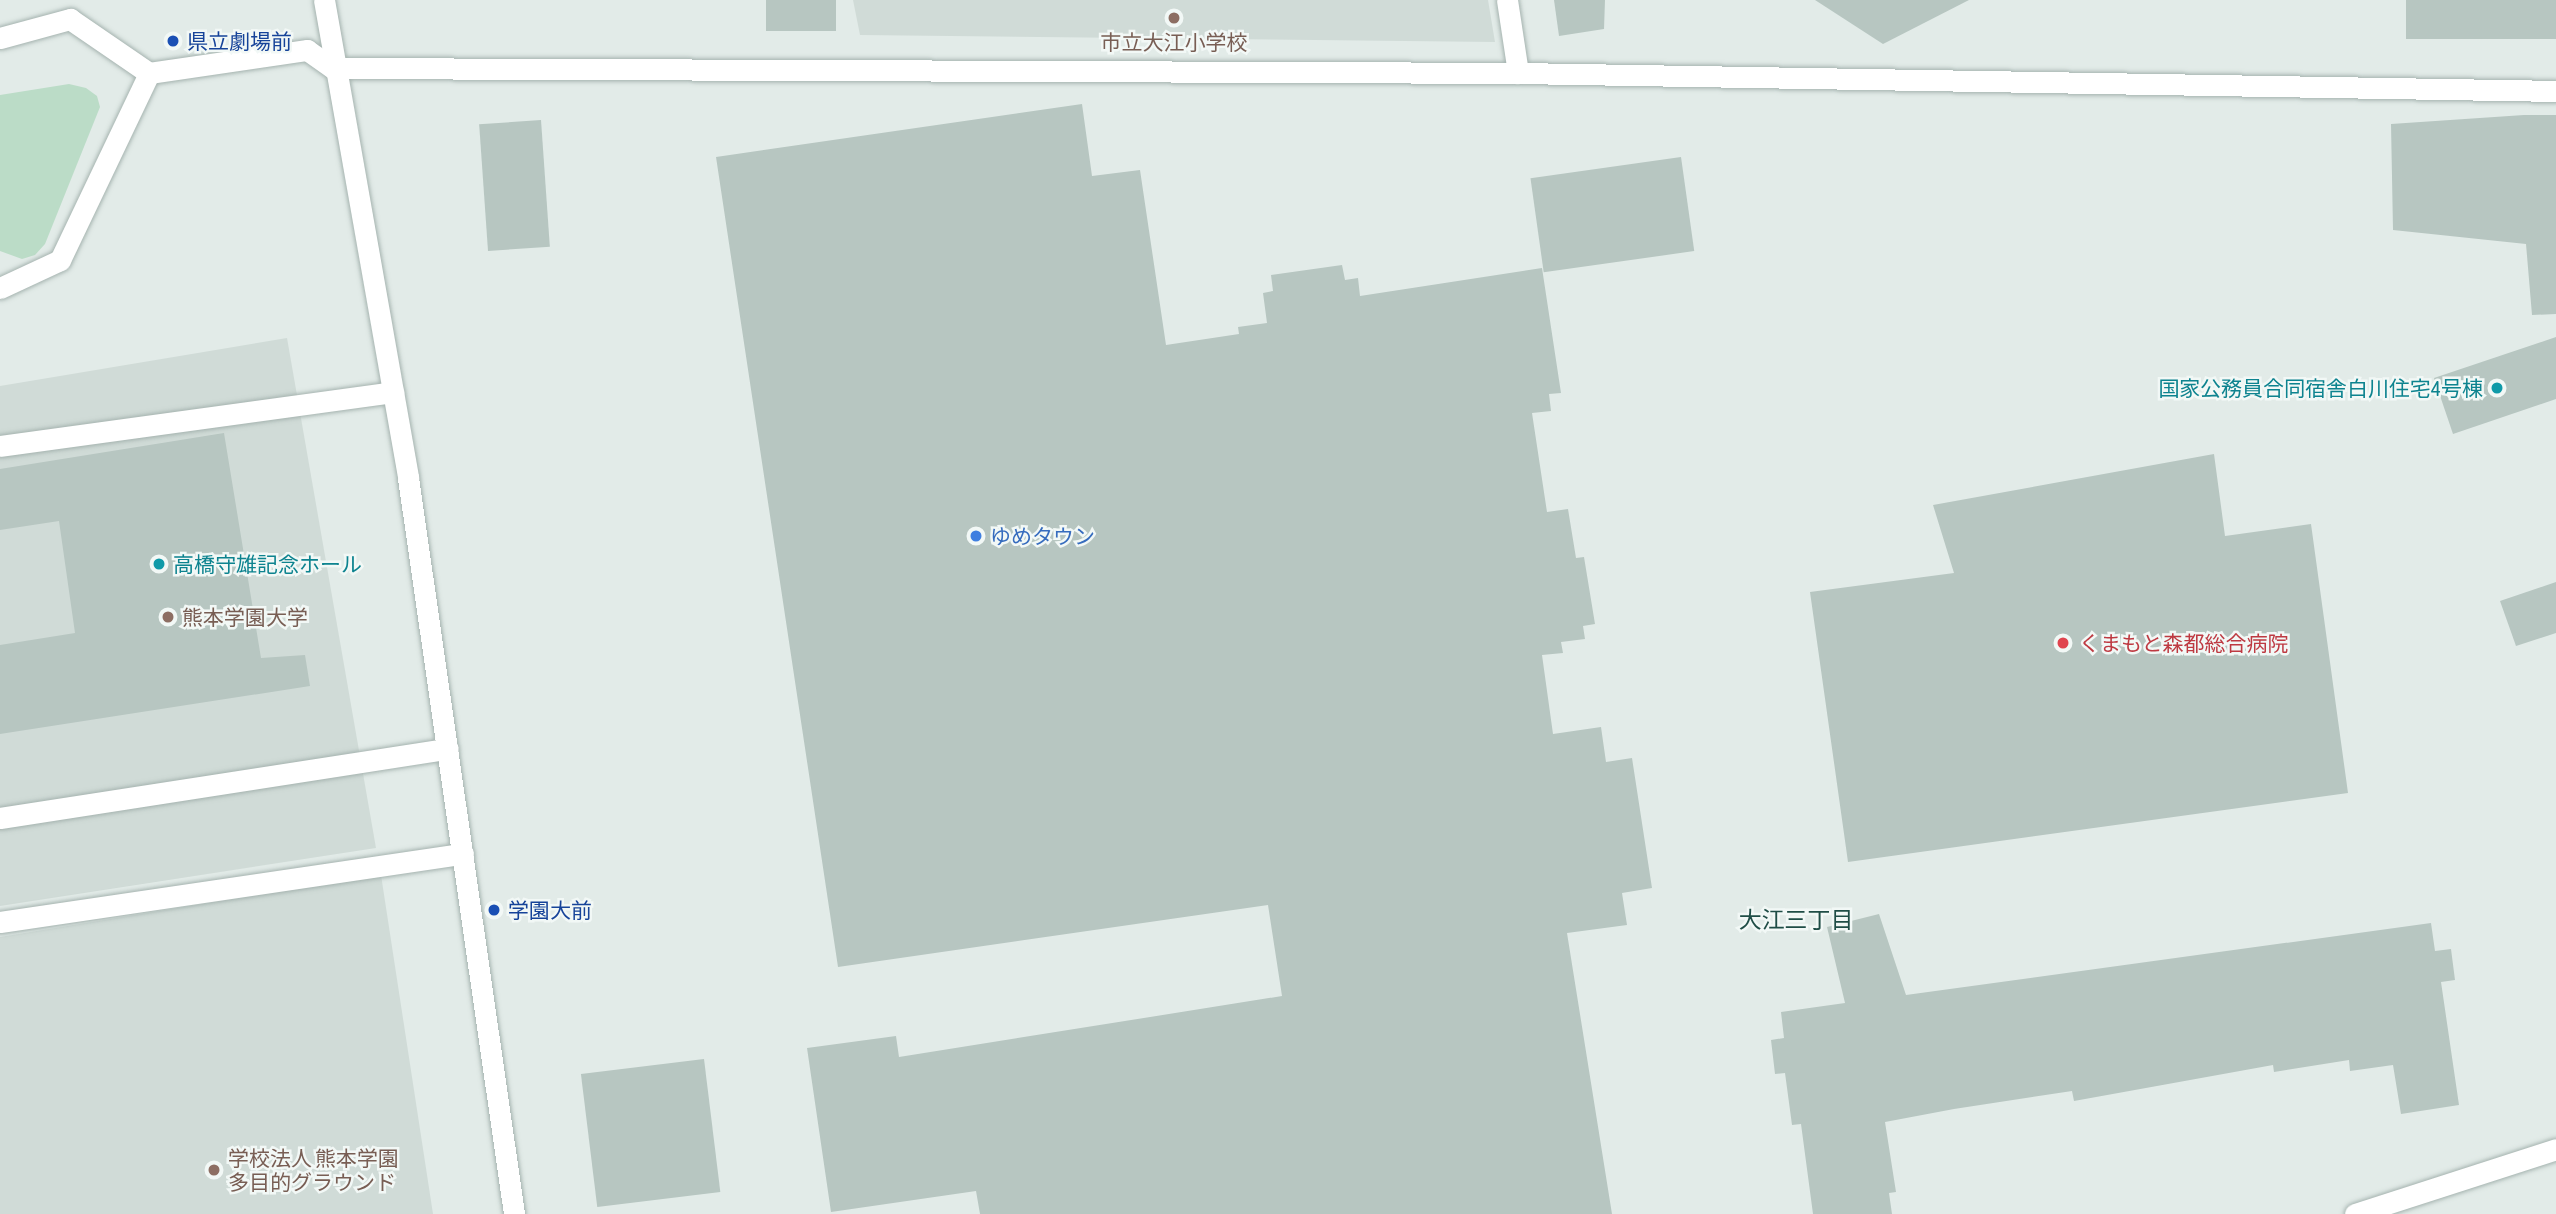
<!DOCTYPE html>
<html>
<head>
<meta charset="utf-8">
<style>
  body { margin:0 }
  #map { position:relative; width:2556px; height:1214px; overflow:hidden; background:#e2ebe8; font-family:"Asap Condensed","Noto Sans JP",sans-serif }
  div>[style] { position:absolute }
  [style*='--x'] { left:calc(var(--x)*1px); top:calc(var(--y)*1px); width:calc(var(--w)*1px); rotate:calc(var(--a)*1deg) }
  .built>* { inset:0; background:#d0dbd7 }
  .green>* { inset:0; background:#bbdcc7 }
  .building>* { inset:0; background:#b7c6c1; transform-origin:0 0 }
  .roads { filter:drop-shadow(0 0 2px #a5b3af) drop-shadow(0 0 2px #a5b3af) }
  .lane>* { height:21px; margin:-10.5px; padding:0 10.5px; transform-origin:10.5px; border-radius:10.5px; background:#fff }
  .street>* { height:21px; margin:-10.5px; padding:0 10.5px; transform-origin:10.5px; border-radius:10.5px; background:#fff }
  .secondary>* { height:21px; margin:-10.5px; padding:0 10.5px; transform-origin:10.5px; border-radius:10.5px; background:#fff }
  .dots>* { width:19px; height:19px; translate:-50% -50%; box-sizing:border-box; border:4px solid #f2f8f6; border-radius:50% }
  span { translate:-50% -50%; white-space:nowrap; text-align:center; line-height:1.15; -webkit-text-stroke:5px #f2f8f6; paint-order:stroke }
  .transit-label { font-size:21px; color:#164399 }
  .left { translate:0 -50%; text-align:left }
  .education-label { font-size:21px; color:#785e54 }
  .culture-label { font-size:21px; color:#0d838f }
  .right { translate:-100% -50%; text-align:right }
  .shop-label { font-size:21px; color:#366cbe }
  .health-label { font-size:21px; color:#be3a42 }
  .neighbourhood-label { font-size:23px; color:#1f4d46 }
</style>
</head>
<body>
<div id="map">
  <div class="built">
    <i style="clip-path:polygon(853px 0,1488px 0,1495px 42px,860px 35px)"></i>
    <i style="clip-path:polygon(287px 338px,376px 848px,0 906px,0 386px)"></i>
    <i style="clip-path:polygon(381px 875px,433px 1214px,0 1214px,0 937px)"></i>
  </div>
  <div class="green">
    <i style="clip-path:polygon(69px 84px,86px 88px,97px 96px,100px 107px,45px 244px,35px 255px,22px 259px,0 251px,0 95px)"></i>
  </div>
  <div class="building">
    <i style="left:766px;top:0;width:70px;height:31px"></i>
    <i style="clip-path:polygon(1554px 0,1605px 0,1604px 29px,1559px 36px)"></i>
    <i style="clip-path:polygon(1815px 0,1969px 0,1883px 44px)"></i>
    <i style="left:2406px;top:0;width:150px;height:39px"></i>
    <i style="clip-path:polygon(1082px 104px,1092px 176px,1140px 170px,1166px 345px,1239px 334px,1238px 327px,1267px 323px,1263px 293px,1273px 291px,1271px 275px,1342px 265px,1345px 280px,1358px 278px,1360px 296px,1542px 268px,1561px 393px,1549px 394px,1551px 411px,1532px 413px,1547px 512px,1568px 509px,1576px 558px,1584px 557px,1595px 624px,1583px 626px,1585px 639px,1561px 642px,1563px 653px,1542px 655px,1553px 734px,1601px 727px,1606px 762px,1632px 758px,1652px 888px,1622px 893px,1627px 925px,1567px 933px,1612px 1214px,980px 1214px,976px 1191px,831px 1212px,807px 1048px,896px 1036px,899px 1057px,1282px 996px,1268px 905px,838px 967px,716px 157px)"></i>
    <i style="clip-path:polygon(2524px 115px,2556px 115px,2556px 314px,2532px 315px,2526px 244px,2393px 230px,2391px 124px)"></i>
    <i style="left:541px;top:120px;width:127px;height:62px;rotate:86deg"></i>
    <i style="left:1681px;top:157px;width:95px;height:152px;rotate:82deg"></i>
    <i style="clip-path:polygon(2556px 337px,2556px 399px,2453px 434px,2434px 378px)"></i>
    <i style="clip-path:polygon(224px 433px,261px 658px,305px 655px,310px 686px,0 734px,0 645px,75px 633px,59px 521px,0 530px,0 469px)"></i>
    <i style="clip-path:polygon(2214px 454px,2225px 536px,2311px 524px,2348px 793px,1848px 862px,1810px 592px,1954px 573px,1933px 505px)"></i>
    <i style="clip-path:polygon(2556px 582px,2556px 633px,2516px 646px,2500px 601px)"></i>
    <i style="clip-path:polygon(1879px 914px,1906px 995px,2431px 923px,2435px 951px,2451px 949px,2455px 980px,2441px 982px,2459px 1105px,2401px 1114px,2393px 1065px,2350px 1071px,2349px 1060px,2274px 1072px,2273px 1065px,2074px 1101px,2072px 1091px,1954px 1109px,1885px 1122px,1896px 1192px,1889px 1193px,1892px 1214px,1813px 1214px,1801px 1124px,1792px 1125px,1785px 1073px,1775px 1074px,1771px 1040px,1784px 1038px,1781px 1012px,1845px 1003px,1827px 927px)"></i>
    <i style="left:704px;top:1059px;width:134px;height:124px;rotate:83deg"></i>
  </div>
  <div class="roads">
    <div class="lane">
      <i style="--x:0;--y:38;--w:73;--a:-15.2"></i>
      <i style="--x:70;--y:19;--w:96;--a:34.4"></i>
      <i style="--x:149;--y:73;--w:160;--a:-8.3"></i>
      <i style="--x:307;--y:50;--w:32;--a:35"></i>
      <i style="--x:0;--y:288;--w:66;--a:-25"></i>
      <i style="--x:60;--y:260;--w:207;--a:-64.5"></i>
      <i style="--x:0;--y:446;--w:397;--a:-7.8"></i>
      <i style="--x:0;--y:818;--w:453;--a:-8.8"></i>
    </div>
    <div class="street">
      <i style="--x:1507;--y:0;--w:74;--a:81.4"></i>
      <i style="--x:333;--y:68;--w:1185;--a:0.24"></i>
      <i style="--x:1518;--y:73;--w:1038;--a:0.99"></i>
      <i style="--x:0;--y:922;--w:468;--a:-8.4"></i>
    </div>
    <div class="secondary">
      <i style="--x:324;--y:0;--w:485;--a:80"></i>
      <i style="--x:408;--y:478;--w:744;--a:81.8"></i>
      <i style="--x:2355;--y:1214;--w:211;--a:-17.9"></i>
    </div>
  </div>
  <div class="dots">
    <i style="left:1174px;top:18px;background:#8d6e63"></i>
    <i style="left:173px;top:41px;background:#1a4fb4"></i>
    <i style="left:2497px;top:388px;background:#0f9aa8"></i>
    <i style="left:976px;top:536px;background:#3f7fe0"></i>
    <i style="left:159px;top:564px;background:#0f9aa8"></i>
    <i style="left:168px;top:617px;background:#8d6e63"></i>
    <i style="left:2063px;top:643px;background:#e0444e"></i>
    <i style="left:494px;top:910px;background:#1a4fb4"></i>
    <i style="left:214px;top:1170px;background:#8d6e63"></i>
  </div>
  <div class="transit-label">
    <span class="left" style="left:187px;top:41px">県立劇場前</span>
    <span class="left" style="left:508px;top:910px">学園大前</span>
  </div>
  <div class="education-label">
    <span style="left:1174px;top:42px">市立大江小学校</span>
    <span class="left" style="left:182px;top:617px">熊本学園大学</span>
    <span class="left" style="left:228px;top:1170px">学校法人 熊本学園<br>多目的グラウンド</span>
  </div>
  <div class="culture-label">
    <span class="right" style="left:2483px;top:388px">国家公務員合同宿舎白川住宅4号棟</span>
    <span class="left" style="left:173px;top:564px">高橋守雄記念ホール</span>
  </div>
  <div class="shop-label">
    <span class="left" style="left:990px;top:536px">ゆめタウン</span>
  </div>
  <div class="health-label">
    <span class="left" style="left:2079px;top:643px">くまもと森都総合病院</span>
  </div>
  <div class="neighbourhood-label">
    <span style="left:1796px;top:920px">大江三丁目</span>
  </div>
</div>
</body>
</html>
